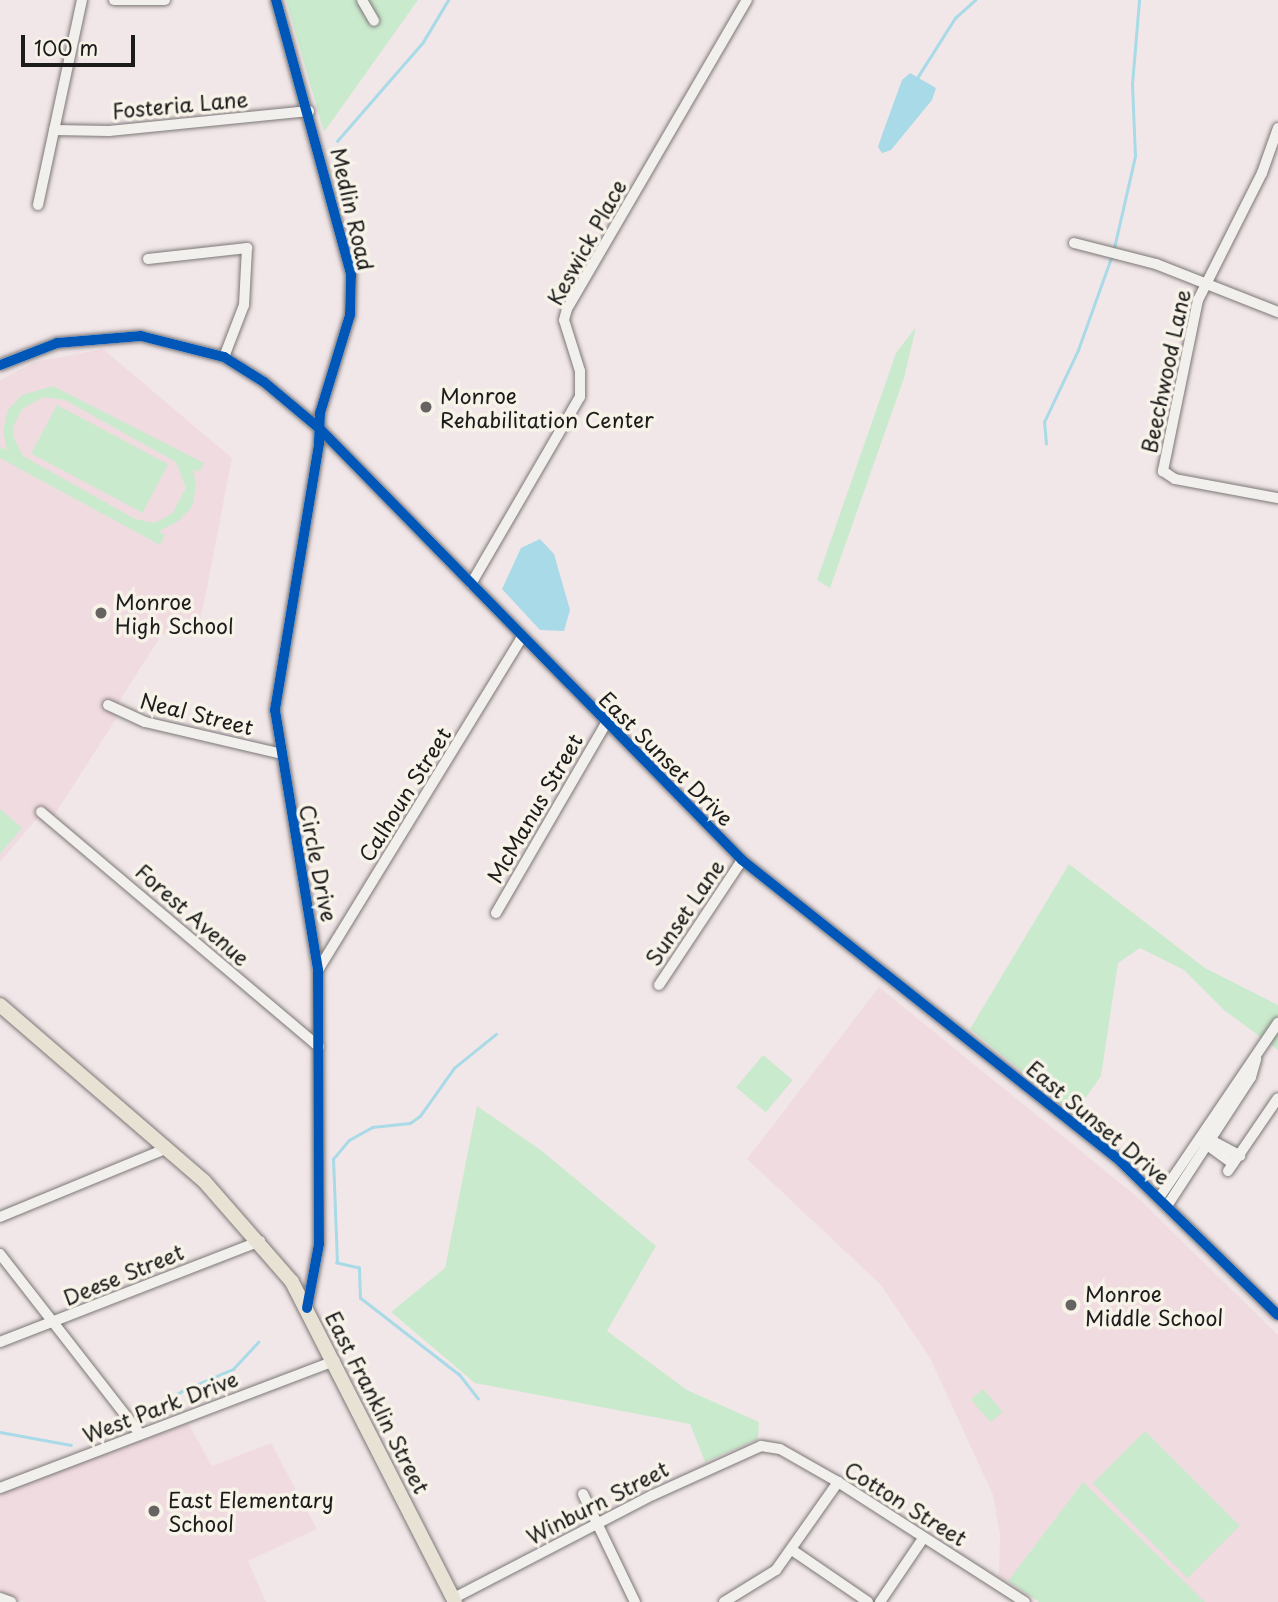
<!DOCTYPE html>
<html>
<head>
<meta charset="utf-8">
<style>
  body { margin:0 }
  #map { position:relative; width:1278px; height:1602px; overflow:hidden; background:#f2e7e8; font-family:"Playpen Sans",sans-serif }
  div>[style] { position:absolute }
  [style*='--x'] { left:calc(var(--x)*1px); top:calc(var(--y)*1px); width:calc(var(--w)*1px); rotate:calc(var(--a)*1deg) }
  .built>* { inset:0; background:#f0dbe0 }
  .green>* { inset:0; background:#caeacd; transform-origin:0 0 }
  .water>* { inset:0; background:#a8dae7 }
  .stream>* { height:2.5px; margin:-1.25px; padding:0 1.25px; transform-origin:1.25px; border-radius:1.25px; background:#a8dae7 }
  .roads { filter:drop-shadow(0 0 2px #7c7778) drop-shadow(0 0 2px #7c7778) }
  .minor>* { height:10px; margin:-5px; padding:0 5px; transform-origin:5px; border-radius:5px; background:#f2f0ec }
  .major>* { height:14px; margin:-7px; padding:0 7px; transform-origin:7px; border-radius:7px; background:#e8e2d4 }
  .cycleway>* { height:10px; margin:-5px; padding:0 5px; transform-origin:5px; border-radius:5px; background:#0057b8 }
  .dots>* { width:19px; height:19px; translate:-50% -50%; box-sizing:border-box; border:4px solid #f7f3e8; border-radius:50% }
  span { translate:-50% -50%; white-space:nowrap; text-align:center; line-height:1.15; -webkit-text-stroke:7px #f7f3e8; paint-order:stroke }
  .street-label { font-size:21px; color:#1c1c1c }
  .poi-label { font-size:21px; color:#1c1c1c }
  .left { translate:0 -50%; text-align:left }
  .scale { position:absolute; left:21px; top:35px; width:114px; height:32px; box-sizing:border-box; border:4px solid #1c1c1c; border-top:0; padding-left:9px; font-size:21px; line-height:24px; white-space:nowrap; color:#1c1c1c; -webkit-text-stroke:5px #f7f3e8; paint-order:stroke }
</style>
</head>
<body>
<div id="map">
  <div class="built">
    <i style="clip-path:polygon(103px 349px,232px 458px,206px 593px,196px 637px,162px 634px,120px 700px,116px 719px,48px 825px,38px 817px,0 862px,0 380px,35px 362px)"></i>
    <i style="clip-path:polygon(879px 987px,1135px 1195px,1278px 1335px,1278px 1602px,1039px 1602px,999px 1576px,1000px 1534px,993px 1495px,930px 1358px,881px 1285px,747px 1159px)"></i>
    <i style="clip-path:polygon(188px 1423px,212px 1466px,271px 1443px,317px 1529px,248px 1561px,266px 1602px,25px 1602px,0 1592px,0 1493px)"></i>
  </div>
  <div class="green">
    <i style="clip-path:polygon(286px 0,418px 0,324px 132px)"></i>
    <i style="clip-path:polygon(916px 327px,904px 378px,830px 588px,817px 580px,896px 353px)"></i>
    <i style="clip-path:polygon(evenodd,53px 386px,204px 463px,199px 472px,193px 469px,196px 487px,192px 507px,177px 522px,159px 531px,165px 535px,160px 545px,0 458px,0 447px,7px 450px,3px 431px,8px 410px,22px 395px,53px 386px,43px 397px,65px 400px,176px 462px,186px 488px,172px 514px,154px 523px,135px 519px,23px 456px,13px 436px,13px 427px,22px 409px,43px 397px)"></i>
    <i style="left:57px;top:405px;width:126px;height:55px;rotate:28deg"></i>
    <i style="clip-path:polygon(0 809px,22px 828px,0 854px)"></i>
    <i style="clip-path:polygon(1069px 864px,1205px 968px,1278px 1005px,1278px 1050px,1224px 1010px,1184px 970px,1140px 948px,1118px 963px,1101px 1076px,1074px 1114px,970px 1029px)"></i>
    <i style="left:763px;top:1055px;width:39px;height:42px;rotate:40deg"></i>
    <i style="clip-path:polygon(477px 1106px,542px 1151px,656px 1246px,607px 1331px,687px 1390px,759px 1422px,758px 1439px,705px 1462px,690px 1424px,475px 1383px,391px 1312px,445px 1268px)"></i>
    <i style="left:983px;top:1389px;width:30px;height:16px;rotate:49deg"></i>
    <i style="left:1145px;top:1431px;width:134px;height:74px;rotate:45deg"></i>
    <i style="clip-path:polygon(1083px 1482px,1205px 1602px,1039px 1602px,1008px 1581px)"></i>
  </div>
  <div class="water">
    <i style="clip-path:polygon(910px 73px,936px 88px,932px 100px,891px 150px,882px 153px,878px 147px,883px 132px,902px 80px)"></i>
    <i style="clip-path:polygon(540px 539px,554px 554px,570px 610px,564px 631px,540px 630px,502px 589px,521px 548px)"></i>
  </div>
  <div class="stream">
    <i style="--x:917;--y:78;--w:71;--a:-57.7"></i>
    <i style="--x:955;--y:18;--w:27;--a:-42"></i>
    <i style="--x:337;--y:141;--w:131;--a:-49"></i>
    <i style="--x:423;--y:42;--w:49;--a:-59.2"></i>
    <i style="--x:1114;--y:248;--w:94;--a:-77.1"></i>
    <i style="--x:1135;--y:156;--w:72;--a:-92.4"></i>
    <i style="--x:1132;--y:84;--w:84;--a:-85.2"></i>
    <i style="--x:1046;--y:444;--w:22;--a:-95"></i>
    <i style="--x:1044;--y:422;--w:80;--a:-64.7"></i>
    <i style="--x:1078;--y:350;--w:101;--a:-70.3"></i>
    <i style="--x:478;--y:1399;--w:31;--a:-128"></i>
    <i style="--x:459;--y:1375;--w:125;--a:-142.1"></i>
    <i style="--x:360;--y:1298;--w:30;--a:-92"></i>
    <i style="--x:359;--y:1268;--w:23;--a:-167"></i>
    <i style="--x:337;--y:1263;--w:104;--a:-92.2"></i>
    <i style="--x:333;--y:1159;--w:25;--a:-50"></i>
    <i style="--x:349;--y:1140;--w:26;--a:-29"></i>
    <i style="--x:372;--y:1127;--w:38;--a:-6"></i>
    <i style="--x:410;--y:1123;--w:12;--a:-35"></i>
    <i style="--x:420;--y:1116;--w:59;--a:-54.7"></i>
    <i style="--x:454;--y:1068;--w:54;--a:-39"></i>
    <i style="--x:138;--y:1418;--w:52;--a:-31.5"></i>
    <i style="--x:182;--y:1391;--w:56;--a:-23.3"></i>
    <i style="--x:233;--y:1369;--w:37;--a:-47"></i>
    <i style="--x:0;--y:1432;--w:72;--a:10.4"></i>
  </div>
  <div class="roads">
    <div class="minor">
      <i style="--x:114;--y:0;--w:51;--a:0"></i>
      <i style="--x:276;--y:0;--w:285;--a:74.7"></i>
      <i style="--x:351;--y:275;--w:40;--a:91.4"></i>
      <i style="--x:350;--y:315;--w:102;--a:107"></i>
      <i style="--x:320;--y:413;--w:31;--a:92"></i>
      <i style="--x:319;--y:444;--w:270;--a:99.4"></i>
      <i style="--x:275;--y:710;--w:264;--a:80.6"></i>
      <i style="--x:318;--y:970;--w:274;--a:89.8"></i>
      <i style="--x:319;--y:1244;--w:65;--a:100.6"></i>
      <i style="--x:362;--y:0;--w:24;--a:60"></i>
      <i style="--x:1278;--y:128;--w:48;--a:109.6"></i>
      <i style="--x:1262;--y:173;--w:142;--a:116.7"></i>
      <i style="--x:1198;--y:300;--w:175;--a:101.6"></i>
      <i style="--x:1163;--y:471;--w:14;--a:34"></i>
      <i style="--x:1175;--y:479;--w:105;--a:10.5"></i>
      <i style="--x:54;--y:130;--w:55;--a:1"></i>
      <i style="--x:109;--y:131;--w:201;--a:-5.7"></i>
      <i style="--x:38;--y:205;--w:210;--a:-77.9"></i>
      <i style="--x:1074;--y:243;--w:85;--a:14.4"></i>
      <i style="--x:1156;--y:264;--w:131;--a:21.5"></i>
      <i style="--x:148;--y:259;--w:100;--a:-6.3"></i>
      <i style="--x:247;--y:248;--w:57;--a:93"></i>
      <i style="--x:244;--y:305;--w:56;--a:111"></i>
      <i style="--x:0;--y:365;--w:61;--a:-21.1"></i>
      <i style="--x:57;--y:343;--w:84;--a:-4.8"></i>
      <i style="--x:141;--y:336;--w:86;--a:14.2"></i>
      <i style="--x:224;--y:357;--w:47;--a:32"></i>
      <i style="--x:264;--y:382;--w:73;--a:40"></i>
      <i style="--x:320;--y:429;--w:603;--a:45.6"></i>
      <i style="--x:742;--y:860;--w:485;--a:38.5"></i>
      <i style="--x:1121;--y:1162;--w:219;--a:44.3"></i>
      <i style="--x:471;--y:584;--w:216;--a:-59.8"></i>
      <i style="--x:580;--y:397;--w:26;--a:-90"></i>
      <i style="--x:580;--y:371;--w:53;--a:-107.4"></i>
      <i style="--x:564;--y:320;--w:11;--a:-75"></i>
      <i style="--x:567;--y:309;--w:358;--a:-59.8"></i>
      <i style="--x:108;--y:705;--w:41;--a:24.7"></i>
      <i style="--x:145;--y:722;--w:137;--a:13.1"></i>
      <i style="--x:41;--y:812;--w:364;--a:40.2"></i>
      <i style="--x:496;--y:913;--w:220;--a:-59.9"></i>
      <i style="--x:318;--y:970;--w:391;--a:-58.5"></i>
      <i style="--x:659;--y:985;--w:150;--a:-56.4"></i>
      <i style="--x:1205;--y:1137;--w:40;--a:28"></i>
      <i style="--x:1203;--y:1142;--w:37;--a:36"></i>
      <i style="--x:1228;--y:1171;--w:88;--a:-55.6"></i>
      <i style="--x:1159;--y:1198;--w:212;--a:-55.8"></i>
      <i style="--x:1167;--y:1206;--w:154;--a:-56.9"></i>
      <i style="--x:1251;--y:1077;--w:19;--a:-74"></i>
      <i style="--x:0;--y:1217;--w:181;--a:-22.4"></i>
      <i style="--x:0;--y:1254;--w:228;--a:52.1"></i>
      <i style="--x:0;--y:1342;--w:279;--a:-21.2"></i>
      <i style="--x:0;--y:1488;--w:358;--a:-20.8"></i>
      <i style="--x:583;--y:1494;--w:120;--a:64.3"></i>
      <i style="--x:792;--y:1550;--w:92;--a:34.4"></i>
      <i style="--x:0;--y:1598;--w:12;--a:20"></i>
      <i style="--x:454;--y:1598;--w:224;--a:-27.4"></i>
      <i style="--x:653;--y:1495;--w:119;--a:-24.4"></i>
      <i style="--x:761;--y:1446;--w:19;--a:9"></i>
      <i style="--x:780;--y:1449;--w:67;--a:29.6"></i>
      <i style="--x:838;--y:1482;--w:222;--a:32.7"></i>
      <i style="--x:724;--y:1602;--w:61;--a:-31.6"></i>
      <i style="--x:776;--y:1570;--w:108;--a:-54.8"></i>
      <i style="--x:880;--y:1602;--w:78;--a:-55.9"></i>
    </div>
    <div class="major">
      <i style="--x:0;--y:1005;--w:269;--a:40.8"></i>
      <i style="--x:204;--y:1181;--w:134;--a:48.9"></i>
      <i style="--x:292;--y:1282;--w:359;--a:63"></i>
    </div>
  </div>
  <div class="cycleway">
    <i style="--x:276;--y:0;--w:285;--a:74.7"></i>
    <i style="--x:351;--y:275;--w:40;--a:91.4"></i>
    <i style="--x:350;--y:315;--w:102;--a:107"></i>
    <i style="--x:320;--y:413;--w:31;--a:92"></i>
    <i style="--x:319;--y:444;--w:270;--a:99.4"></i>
    <i style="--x:275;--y:710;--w:264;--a:80.6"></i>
    <i style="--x:318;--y:970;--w:274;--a:89.8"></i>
    <i style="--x:319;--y:1244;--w:65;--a:100.6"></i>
    <i style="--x:0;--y:365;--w:61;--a:-21.1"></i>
    <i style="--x:57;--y:343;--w:84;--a:-4.8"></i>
    <i style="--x:141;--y:336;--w:86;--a:14.2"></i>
    <i style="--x:224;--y:357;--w:47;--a:32"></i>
    <i style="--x:264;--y:382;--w:73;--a:40"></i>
    <i style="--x:320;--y:429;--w:603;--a:45.6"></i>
    <i style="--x:742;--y:860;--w:485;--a:38.5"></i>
    <i style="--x:1121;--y:1162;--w:219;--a:44.3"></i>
  </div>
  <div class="dots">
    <i style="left:426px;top:407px;background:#676363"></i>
    <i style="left:101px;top:613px;background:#676363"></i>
    <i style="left:1071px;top:1305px;background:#676363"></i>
    <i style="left:154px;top:1511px;background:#676363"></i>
  </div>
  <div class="street-label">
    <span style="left:180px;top:104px;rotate:-5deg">Fosteria Lane</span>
    <span style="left:353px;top:209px;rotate:77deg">Medlin Road</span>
    <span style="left:586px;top:242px;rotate:-61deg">Keswick Place</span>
    <span style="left:1165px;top:371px;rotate:-78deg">Beechwood Lane</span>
    <span style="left:197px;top:713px;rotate:14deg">Neal Street</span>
    <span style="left:667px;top:758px;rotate:45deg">East Sunset Drive</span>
    <span style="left:404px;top:794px;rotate:-58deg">Calhoun Street</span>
    <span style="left:534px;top:808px;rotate:-60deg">McManus Street</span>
    <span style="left:319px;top:863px;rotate:79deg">Circle Drive</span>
    <span style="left:684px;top:912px;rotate:-56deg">Sunset Lane</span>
    <span style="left:193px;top:914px;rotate:41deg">Forest Avenue</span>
    <span style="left:1099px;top:1122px;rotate:40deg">East Sunset Drive</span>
    <span style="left:123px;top:1274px;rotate:-22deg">Deese Street</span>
    <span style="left:378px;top:1402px;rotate:63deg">East Franklin Street</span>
    <span style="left:160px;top:1406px;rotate:-21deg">West Park Drive</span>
    <span style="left:597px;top:1502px;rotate:-27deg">Winburn Street</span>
    <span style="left:906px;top:1503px;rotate:32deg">Cotton Street</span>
  </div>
  <div class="poi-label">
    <span class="left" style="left:440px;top:407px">Monroe<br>Rehabilitation Center</span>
    <span class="left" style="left:115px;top:613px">Monroe<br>High School</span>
    <span class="left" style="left:1085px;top:1305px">Monroe<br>Middle School</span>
    <span class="left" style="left:168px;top:1511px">East Elementary<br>School</span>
  </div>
  <div class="scale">100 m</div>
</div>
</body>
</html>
